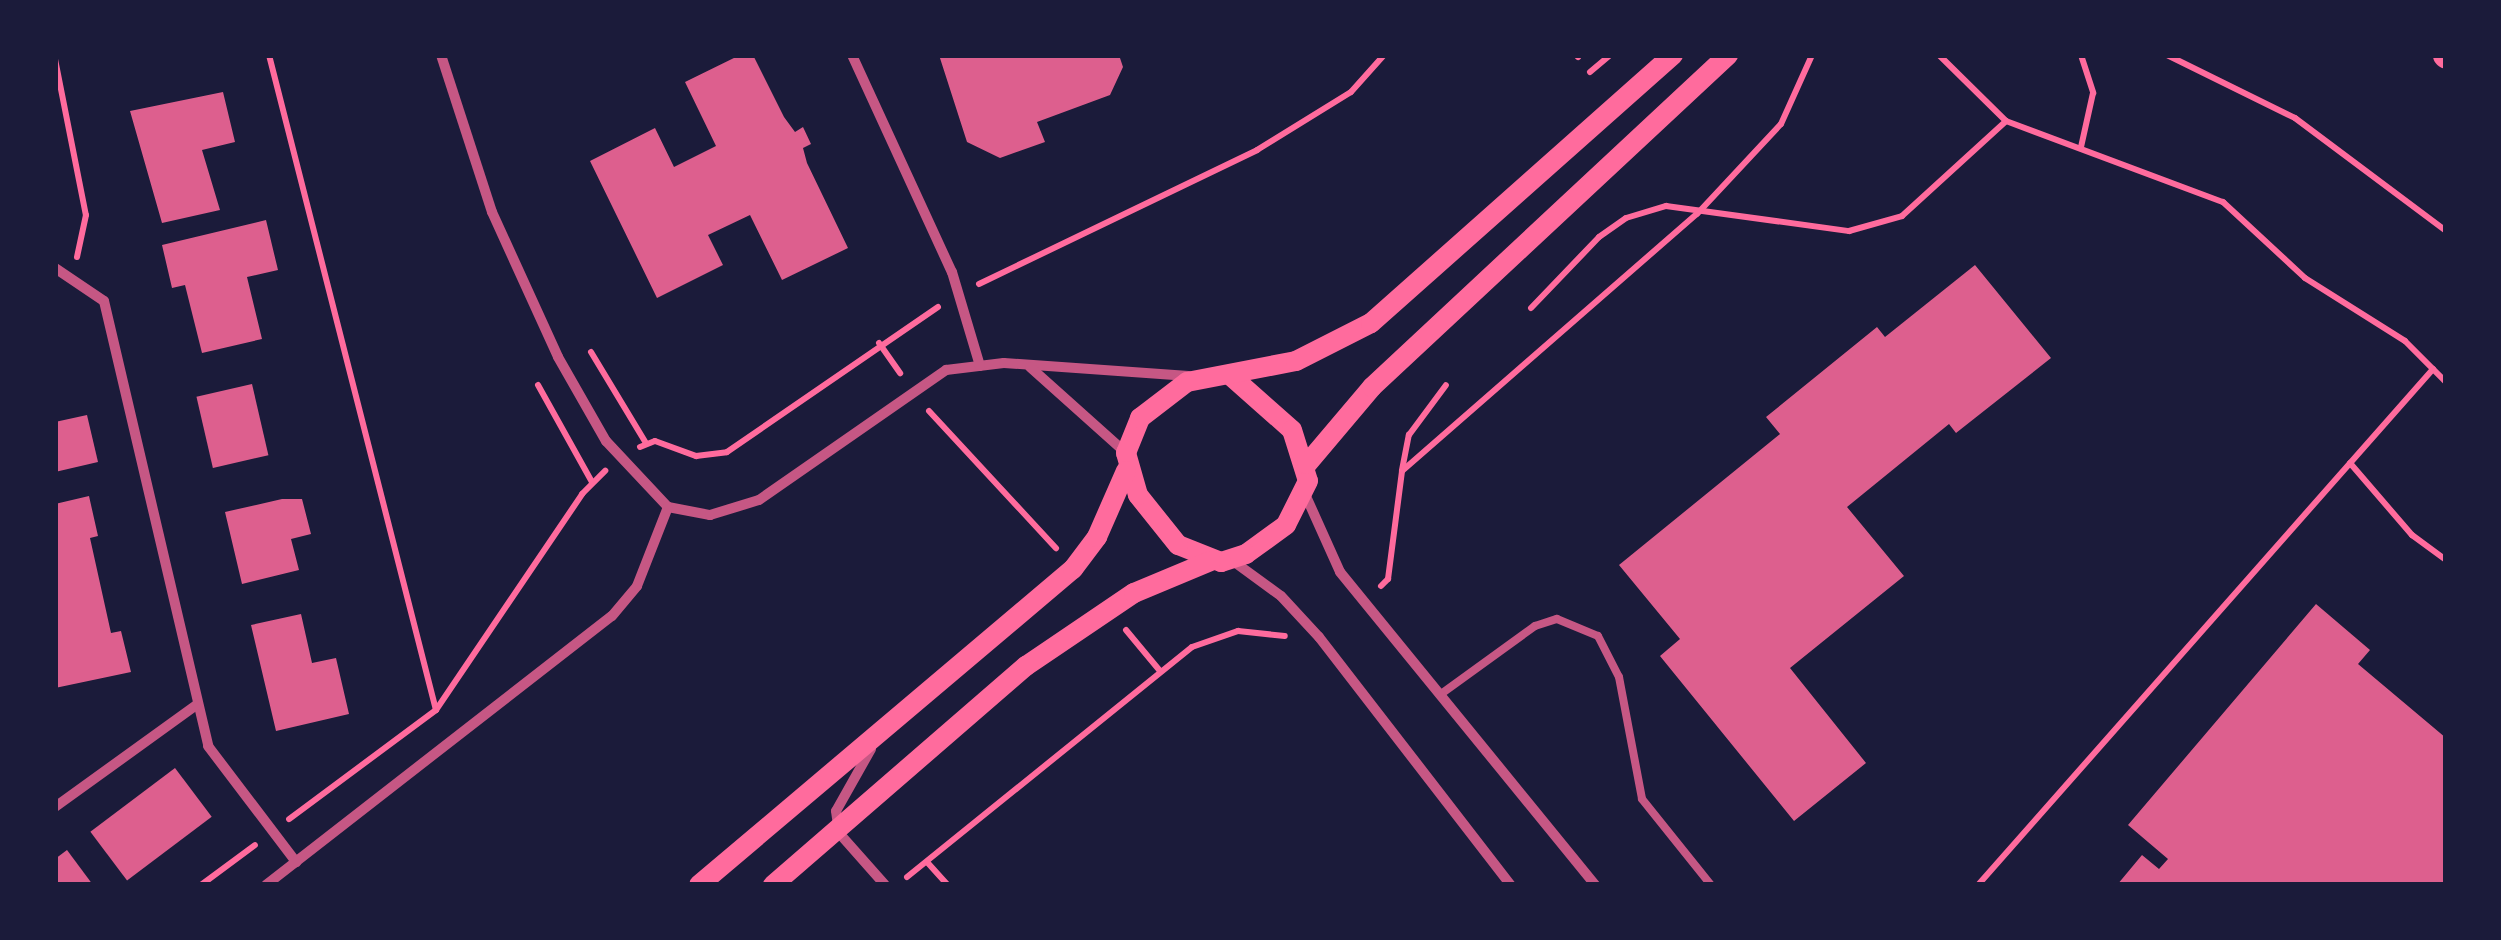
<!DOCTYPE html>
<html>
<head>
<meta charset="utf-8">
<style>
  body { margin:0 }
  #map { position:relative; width:2501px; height:940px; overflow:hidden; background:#1b1b3a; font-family:Quicksand,sans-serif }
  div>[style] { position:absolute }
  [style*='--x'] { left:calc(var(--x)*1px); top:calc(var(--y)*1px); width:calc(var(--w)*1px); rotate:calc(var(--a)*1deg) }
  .building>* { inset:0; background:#dd5f8e; transform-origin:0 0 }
  .path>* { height:6px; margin:-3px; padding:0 3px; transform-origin:3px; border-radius:3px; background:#ff6b9d }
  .service>* { height:8px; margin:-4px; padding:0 4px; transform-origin:4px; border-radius:4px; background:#c65784 }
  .minor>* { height:10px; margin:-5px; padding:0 5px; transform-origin:5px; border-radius:5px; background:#c65784 }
  .secondary>* { height:20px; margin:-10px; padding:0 10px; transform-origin:10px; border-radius:10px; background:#ff6b9d }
  .primary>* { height:25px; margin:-12.5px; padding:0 12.5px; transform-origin:12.5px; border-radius:12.5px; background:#ff6b9d }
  span { translate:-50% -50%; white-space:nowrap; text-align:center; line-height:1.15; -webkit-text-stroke:9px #1b1b3a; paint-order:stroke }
  .frame { position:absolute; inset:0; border:58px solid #1b1b3a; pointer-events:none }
</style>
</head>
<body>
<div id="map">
  <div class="building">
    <i style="clip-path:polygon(740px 55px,753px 55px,784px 117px,795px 132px,803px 127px,811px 144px,803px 148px,807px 163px,848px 248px,782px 280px,750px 215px,708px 235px,723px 265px,657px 298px,590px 161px,655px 128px,674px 167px,716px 146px,685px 82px)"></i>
    <i style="clip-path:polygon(939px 55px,1119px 55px,1123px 67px,1110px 95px,1037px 122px,1045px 142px,1000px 158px,967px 142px)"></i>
    <i style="clip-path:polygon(223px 92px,235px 142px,202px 150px,220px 210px,162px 223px,130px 111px)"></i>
    <i style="clip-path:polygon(266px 220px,278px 270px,247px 277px,262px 339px,202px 353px,185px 285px,172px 288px,162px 245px)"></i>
    <i style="clip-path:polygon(1975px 265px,2051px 358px,1956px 433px,1949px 424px,1847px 507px,1904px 576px,1790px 668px,1866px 763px,1794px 821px,1660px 656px,1680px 639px,1619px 565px,1780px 434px,1766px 417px,1877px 327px,1885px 337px)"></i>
    <i style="left:252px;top:384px;width:73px;height:57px;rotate:77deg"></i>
    <i style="clip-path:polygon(87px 415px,98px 462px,55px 472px,55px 422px)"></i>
    <i style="clip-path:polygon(89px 496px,98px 536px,90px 538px,111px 633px,121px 631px,131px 672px,55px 688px,55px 504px)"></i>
    <i style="clip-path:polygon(282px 499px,302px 499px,311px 534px,291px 539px,299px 570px,242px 584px,225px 512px)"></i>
    <i style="clip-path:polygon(2316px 604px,2370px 650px,2358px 664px,2446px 738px,2446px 885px,2117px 885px,2142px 855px,2159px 869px,2168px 859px,2128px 825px)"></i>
    <i style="clip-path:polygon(301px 614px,312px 663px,336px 658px,349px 714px,276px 731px,251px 625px)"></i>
    <i style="left:175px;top:768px;width:61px;height:106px;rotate:53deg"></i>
    <i style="clip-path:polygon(67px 850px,93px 885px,55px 885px,55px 859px)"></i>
  </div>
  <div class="path">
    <i style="--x:269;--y:55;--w:676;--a:75.7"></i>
    <i style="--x:436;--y:710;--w:183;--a:143.4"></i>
    <i style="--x:1576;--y:55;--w:3;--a:45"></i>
    <i style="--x:1939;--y:55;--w:94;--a:44.6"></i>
    <i style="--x:2006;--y:121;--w:232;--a:20.5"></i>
    <i style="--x:2223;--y:202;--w:112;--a:42.8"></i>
    <i style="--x:2305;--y:278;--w:118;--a:32.2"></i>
    <i style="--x:2405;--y:341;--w:58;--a:45"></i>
    <i style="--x:2081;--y:55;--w:40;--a:72"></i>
    <i style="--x:2093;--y:93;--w:55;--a:102.5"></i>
    <i style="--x:2167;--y:55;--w:143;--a:26.2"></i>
    <i style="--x:2295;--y:118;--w:189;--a:36.8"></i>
    <i style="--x:55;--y:59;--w:159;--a:78.8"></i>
    <i style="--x:86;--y:215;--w:43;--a:102.1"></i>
    <i style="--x:1590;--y:72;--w:26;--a:-40"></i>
    <i style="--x:979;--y:284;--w:309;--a:-25.7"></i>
    <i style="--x:1257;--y:150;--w:110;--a:-31.7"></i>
    <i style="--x:1351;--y:92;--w:50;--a:-48.3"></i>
    <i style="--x:1531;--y:308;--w:98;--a:-46.2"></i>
    <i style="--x:1599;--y:237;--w:33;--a:-35"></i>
    <i style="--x:1626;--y:218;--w:42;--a:-16.7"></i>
    <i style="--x:1666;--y:206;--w:185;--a:7.8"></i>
    <i style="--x:1849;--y:231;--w:55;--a:-15.8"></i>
    <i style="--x:1902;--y:216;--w:141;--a:-42.4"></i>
    <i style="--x:879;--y:343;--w:37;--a:55"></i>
    <i style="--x:591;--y:352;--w:106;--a:58.9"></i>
    <i style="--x:538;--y:385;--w:111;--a:60.9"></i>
    <i style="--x:929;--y:411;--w:187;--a:47.2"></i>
    <i style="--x:640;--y:447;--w:16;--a:-22"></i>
    <i style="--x:655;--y:441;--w:44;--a:20.1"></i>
    <i style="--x:696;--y:456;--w:31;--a:-7"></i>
    <i style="--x:727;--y:452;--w:256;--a:-34.5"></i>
    <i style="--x:2350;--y:463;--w:95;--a:49.3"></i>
    <i style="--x:2412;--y:535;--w:42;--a:36.3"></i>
    <i style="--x:1402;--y:470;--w:36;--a:-79"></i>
    <i style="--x:1409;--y:435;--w:62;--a:-53.5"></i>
    <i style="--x:1381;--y:586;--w:10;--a:-45"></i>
    <i style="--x:1388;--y:579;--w:109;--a:-82.6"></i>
    <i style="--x:1402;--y:471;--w:391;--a:-41.1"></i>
    <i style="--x:1697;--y:214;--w:123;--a:-47"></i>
    <i style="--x:1781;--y:124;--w:76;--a:-65.8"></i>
    <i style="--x:1126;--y:630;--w:53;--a:50.3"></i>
    <i style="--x:436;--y:710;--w:261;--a:-55.9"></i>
    <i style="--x:582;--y:494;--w:33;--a:-45"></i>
    <i style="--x:927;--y:862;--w:31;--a:48"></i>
    <i style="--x:907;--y:877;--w:366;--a:-38.9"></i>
    <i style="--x:1192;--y:647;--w:49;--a:-19.2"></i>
    <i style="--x:1238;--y:631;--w:47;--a:6.1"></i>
    <i style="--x:201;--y:885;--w:67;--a:-36.5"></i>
    <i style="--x:1978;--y:885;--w:688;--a:-48.59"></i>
  </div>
  <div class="service">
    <i style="--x:1441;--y:694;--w:116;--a:-35.9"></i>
    <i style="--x:1535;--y:626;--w:23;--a:-18"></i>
    <i style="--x:1557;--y:619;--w:44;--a:22.5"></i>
    <i style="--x:1598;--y:636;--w:46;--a:62.9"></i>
    <i style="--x:1619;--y:677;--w:124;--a:79.3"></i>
    <i style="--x:1642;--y:799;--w:110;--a:51.3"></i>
  </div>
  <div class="minor">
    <i style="--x:441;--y:55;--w:165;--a:72"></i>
    <i style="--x:492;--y:212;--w:159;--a:65.5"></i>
    <i style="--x:558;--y:357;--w:97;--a:60.3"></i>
    <i style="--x:606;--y:441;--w:91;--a:46.8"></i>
    <i style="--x:668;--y:507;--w:43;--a:10.8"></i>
    <i style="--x:710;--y:515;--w:51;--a:-17"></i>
    <i style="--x:759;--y:500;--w:228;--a:-34.8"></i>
    <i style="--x:946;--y:370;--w:58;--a:-6.9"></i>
    <i style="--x:1004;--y:363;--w:185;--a:4"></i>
    <i style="--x:852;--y:55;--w:239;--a:65.3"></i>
    <i style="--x:952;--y:272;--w:98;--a:73.4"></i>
    <i style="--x:55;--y:268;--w:59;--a:34"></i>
    <i style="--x:104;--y:301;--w:457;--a:76.8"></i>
    <i style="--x:208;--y:746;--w:146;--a:52.8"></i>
    <i style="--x:1030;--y:367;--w:127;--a:41.8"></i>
    <i style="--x:1305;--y:494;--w:85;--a:65.8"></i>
    <i style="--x:1340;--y:572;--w:404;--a:50.8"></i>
    <i style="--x:1233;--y:561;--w:59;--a:36.1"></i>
    <i style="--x:1281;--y:596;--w:56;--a:47.2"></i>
    <i style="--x:1319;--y:637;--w:314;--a:52.3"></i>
    <i style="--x:871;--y:749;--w:71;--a:119.4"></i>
    <i style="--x:836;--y:811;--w:22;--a:82"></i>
    <i style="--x:839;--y:833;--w:69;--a:48.5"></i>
    <i style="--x:55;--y:807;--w:176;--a:-35.8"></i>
    <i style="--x:266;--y:885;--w:438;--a:-37.9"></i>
    <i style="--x:612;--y:616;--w:39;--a:-50"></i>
    <i style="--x:637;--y:586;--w:85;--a:-68.6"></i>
  </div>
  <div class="secondary">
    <i style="--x:1231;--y:376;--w:81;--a:41.5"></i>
    <i style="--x:1292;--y:430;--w:53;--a:72.6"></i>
    <i style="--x:1308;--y:481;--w:49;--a:116.6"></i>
    <i style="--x:1286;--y:525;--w:49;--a:144.1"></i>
    <i style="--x:1246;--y:554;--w:26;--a:162"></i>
    <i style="--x:1221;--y:562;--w:46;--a:-158.4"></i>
    <i style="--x:1178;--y:545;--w:64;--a:-128.7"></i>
    <i style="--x:1138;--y:495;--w:44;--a:-105.9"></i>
    <i style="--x:1126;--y:453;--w:38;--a:-68"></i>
    <i style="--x:1140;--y:418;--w:59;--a:-37.5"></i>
    <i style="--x:1187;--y:382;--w:111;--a:-10.9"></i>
    <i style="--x:1296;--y:361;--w:84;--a:-26.9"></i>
    <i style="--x:1371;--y:323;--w:404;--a:-41.6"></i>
    <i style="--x:1307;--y:464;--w:101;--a:-49.8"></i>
    <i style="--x:1372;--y:387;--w:487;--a:-43"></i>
    <i style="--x:699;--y:885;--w:490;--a:-40.2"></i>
    <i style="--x:1073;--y:569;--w:40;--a:-53"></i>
    <i style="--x:1097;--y:537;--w:72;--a:-66.3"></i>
    <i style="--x:773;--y:885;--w:335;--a:-40.9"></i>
    <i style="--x:1026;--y:666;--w:130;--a:-34.1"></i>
    <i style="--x:1134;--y:593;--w:83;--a:-22.6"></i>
  </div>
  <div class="primary">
    <i style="--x:2445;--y:55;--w:1;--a:45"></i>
  </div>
  <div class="frame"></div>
</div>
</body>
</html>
